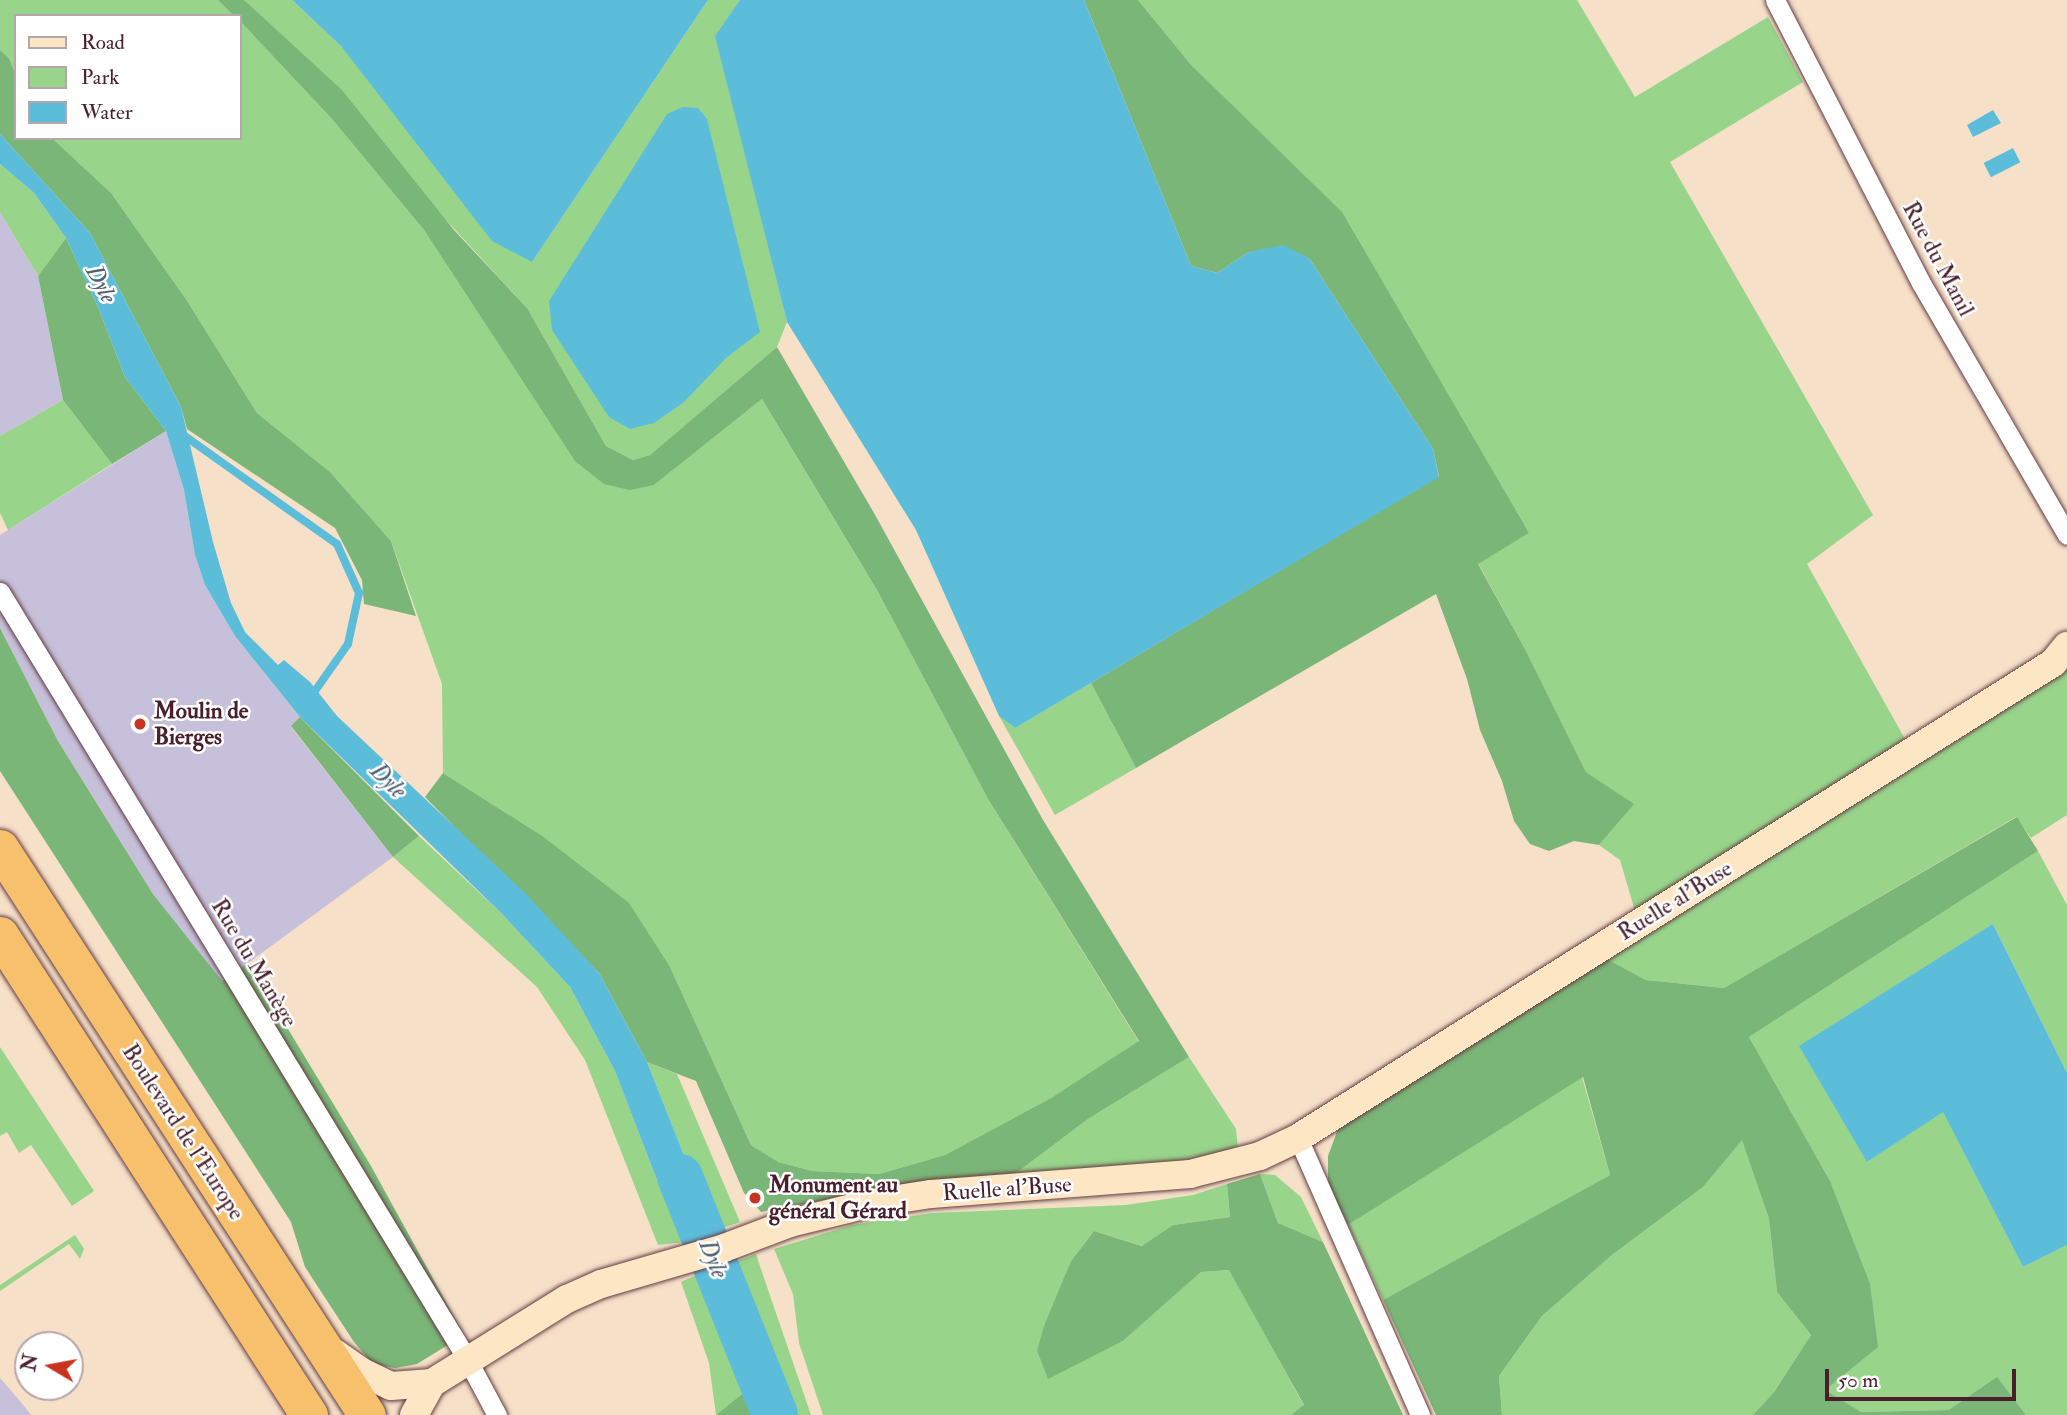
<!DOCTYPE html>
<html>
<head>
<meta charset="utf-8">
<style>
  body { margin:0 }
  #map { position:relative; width:2067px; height:1415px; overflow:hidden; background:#f6e0c8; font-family:"IM FELL Double Pica",serif }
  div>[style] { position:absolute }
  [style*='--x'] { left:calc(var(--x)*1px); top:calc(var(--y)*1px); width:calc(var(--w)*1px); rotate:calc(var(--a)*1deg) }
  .industrial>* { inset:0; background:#c6c0da }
  .green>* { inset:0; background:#98d58b }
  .forest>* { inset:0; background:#7ab677 }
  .water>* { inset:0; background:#5cbddb; transform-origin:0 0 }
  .stream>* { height:8px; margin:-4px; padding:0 4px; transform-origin:4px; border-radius:4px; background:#5cbddb }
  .river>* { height:46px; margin:-23px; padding:0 23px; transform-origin:23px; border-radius:23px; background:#5cbddb }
  .roads { filter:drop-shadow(0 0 2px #643c43) drop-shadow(0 0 2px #643c43) }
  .street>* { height:19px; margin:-9.5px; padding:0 9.5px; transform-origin:9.5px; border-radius:9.5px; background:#fff }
  .secondary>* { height:28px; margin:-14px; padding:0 14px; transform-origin:14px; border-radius:14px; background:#fce6c4 }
  .highway>* { height:37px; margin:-18.5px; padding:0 18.5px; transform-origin:18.5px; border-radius:18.5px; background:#f7c06c }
  .dots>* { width:19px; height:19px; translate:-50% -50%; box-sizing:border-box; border:4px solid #fff; border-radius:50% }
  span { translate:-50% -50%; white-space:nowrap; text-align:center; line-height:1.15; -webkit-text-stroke:5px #fff; paint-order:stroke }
  .street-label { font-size:23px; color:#4a1f2b }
  .poi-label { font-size:23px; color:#4a1f2b; font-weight:700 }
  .left { translate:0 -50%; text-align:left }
  .water-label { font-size:24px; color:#515e71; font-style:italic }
  .legend { position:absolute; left:14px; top:14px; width:228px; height:126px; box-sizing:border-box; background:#fff; border:2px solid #b7a5aa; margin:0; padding:9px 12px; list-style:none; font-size:21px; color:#4a1f2b }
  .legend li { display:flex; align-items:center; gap:14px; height:35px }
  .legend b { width:35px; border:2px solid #b7a5aa }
  .north { position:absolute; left:14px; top:1331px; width:70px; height:70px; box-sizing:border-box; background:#fff; border:2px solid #b7a5aa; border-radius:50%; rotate:280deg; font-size:19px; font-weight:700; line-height:28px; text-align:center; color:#4a1f2b }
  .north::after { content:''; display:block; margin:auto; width:24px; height:32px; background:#c8321e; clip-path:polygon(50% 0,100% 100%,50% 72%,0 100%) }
  .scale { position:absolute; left:1825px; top:1369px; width:191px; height:32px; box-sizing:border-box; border:4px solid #4a1f2b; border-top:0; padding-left:9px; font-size:21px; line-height:24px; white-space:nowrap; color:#4a1f2b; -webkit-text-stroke:5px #fff; paint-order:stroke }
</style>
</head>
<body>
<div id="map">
  <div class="industrial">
    <i style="clip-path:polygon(0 212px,38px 276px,63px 400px,0 436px)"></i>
    <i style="clip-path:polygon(166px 431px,184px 490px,195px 555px,205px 585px,235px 636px,300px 717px,291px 727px,393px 857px,222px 982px,153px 894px,58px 741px,0 628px,0 535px)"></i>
    <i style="clip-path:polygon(0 1378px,20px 1401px,31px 1415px,0 1415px)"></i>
  </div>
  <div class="green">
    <i style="clip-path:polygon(0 0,218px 0,234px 16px,16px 16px,16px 75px,9px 58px,0 50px)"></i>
    <i style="clip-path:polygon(244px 0,292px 0,341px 46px,532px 262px,708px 0,740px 0,716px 36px,787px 322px,777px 347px,650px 455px,633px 460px,606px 446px,527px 308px)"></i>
    <i style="clip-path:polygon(1138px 0,1577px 0,1635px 97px,1768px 17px,1803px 82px,1670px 162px,1873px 515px,1807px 564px,1905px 739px,1635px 911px,1620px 860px,1599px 845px,1633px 804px,1586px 772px,1525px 649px,1478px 563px,1529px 533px,1192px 66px)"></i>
    <i style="clip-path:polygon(240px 21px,332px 119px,424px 230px,575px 460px,654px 485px,762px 399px,877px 590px,988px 799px,1139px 1042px,1051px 1098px,945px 1155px,879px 1174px,812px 1171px,777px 1162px,751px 1145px,670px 967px,541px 835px,443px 773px,442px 684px,391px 541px,330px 472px,257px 413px,186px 299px,111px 193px,52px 138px,240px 138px)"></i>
    <i style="clip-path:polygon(0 164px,34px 193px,66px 238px,38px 276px,0 212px)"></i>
    <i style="clip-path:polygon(63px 400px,112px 464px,8px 530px,0 513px,0 436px)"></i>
    <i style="clip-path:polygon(2067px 667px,2067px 815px,2031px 838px,2016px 817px,1724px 988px,1646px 980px,1605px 958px)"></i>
    <i style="clip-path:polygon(1091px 683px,1136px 768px,1055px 815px,999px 716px,1015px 728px)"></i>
    <i style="clip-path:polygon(419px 836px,502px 914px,570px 987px,615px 1071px,655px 1175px,685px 1242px,658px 1245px,585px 1060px,537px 987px,393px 857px)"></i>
    <i style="clip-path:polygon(2038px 851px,2067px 905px,2067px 1073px,1993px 924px,1867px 1162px,1943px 1111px,2023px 1267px,2067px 1245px,2067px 1415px,2026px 1415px,1997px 1378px,1950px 1410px,1860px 1412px,1825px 1390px,1830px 1181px,1749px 1037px)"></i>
    <i style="clip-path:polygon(0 1047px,94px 1191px,72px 1206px,31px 1145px,19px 1153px,7px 1132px,0 1136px)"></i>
    <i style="clip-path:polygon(1189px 1057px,1236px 1129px,1238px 1149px,1188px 1165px,1007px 1180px,1088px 1119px)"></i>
    <i style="clip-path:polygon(647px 1062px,677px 1074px,740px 1222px,714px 1231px)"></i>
    <i style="clip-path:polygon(1582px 1077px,1610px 1175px,1383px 1300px,1348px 1225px)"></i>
    <i style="clip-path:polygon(1742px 1139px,1769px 1219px,1777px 1292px,1811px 1335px,1774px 1392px,1753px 1415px,1502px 1415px,1499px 1376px,1542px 1316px,1612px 1255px,1703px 1187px)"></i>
    <i style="clip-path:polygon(1260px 1174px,1275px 1175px,1301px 1197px,1323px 1242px,1278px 1223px)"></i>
    <i style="clip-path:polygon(1227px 1184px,1230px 1217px,1173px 1225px,1143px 1246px,1094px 1231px,1071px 1261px,1037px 1351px,1048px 1378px,1123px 1341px,1201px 1272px,1230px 1270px,1304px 1406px,1291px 1415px,823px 1415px,799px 1343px,793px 1294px,774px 1249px,852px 1225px,932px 1213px,1126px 1205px,1193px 1195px)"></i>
    <i style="clip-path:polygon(75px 1235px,84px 1249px,80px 1259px,69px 1244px,0 1291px,0 1285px)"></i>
    <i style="clip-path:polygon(756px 1254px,765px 1281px,811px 1415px,787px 1415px,727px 1265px)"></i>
    <i style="clip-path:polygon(699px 1274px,721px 1318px,748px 1389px,716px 1415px,709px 1363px,681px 1282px)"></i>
  </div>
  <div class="forest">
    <i style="clip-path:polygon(218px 0,244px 0,342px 90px,454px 230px,527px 308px,606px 446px,633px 460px,650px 455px,777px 347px,874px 513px,1043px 820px,1189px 1057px,1088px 1119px,1007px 1180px,861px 1193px,761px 1212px,744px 1193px,696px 1081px,647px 1062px,599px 973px,425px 797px,443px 773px,541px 835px,629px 903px,670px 967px,751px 1145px,778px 1162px,812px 1171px,879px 1174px,945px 1155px,1051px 1098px,1139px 1041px,988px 799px,877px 590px,762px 399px,654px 485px,630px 490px,604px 484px,575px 461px,424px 230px,332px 119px,240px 21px,240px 16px,234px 16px)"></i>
    <i style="clip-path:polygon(1084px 0,1138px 0,1192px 66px,1342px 212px,1529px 533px,1478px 564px,1525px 649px,1586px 772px,1634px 804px,1599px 845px,1574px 841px,1549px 851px,1530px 844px,1514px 821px,1502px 781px,1480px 730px,1467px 679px,1436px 594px,1136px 768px,1091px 683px,1439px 476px,1433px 449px,1309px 258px,1249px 252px,1217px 273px,1191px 266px)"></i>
    <i style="clip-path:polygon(0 50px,9px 58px,16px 75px,16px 138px,52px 138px,111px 193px,186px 299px,257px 413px,330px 472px,391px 541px,416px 616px,364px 604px,362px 580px,335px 528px,187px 429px,181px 407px,90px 233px,0 134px)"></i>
    <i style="clip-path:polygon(66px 238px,98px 307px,125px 377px,166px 431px,112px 464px,63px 400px,38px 276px)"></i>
    <i style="clip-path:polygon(0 628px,58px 741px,153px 894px,222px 981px,248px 963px,371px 1166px,464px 1335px,417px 1364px,395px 1368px,373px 1364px,354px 1342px,305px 1267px,291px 1222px,0 771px)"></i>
    <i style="clip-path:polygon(300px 717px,419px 836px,393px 857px,291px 726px)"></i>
    <i style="clip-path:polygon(2017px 817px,2038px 851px,1749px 1037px,1830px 1181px,1870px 1284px,1878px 1347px,1825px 1390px,1861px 1412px,1949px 1410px,1997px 1377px,2026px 1415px,1753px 1415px,1774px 1392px,1811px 1335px,1777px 1292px,1769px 1219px,1742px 1140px,1703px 1187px,1612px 1255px,1542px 1316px,1499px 1376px,1502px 1415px,1436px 1415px,1383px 1300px,1610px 1175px,1583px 1077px,1348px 1225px,1328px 1186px,1328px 1156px,1338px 1129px,1605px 958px,1646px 980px,1724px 988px)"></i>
    <i style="clip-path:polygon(1260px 1174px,1278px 1223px,1323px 1242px,1403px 1415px,1291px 1415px,1304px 1405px,1229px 1270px,1201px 1272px,1123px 1341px,1048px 1379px,1037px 1351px,1044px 1326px,1071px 1261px,1094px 1231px,1142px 1246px,1173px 1225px,1230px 1217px,1227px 1184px)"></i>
    <i style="clip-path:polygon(748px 1389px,761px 1415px,716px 1415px)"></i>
  </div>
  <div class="water">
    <i style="clip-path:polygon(292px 0,708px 0,532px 262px,492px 241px,341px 46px)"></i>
    <i style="clip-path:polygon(740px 0,1084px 0,1191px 266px,1217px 273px,1249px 252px,1283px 245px,1309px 258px,1433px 449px,1439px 477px,1015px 728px,999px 716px,916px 530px,787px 322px,715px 36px)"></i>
    <i style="clip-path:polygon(683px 107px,698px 108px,707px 119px,760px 332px,726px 358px,684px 402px,654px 423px,630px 429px,609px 417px,552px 330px,549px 301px,667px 114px)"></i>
    <i style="clip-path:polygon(1993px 110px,2001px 123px,1973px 137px,1967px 125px)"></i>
    <i style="clip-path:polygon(0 134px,90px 233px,181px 407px,213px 542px,231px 603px,245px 632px,278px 665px,284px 660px,310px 682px,337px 716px,524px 892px,599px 973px,647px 1062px,714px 1231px,685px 1242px,655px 1175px,615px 1071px,570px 987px,502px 914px,300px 717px,235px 636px,205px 585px,195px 555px,184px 490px,166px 431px,125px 377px,98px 307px,66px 238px,34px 193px,0 164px)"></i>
    <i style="left:2013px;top:148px;width:16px;height:33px;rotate:63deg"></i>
    <i style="clip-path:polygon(1993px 924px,2067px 1073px,2067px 1245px,2023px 1267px,1943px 1112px,1867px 1162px,1799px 1046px)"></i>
    <i style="clip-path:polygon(727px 1265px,787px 1415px,761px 1415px,748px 1389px,721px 1318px,699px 1274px)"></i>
  </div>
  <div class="stream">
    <i style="--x:182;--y:434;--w:190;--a:35.4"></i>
    <i style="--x:337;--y:544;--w:54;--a:65.8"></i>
    <i style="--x:359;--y:593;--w:52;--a:102.2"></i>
    <i style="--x:348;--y:644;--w:66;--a:125.1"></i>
  </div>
  <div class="river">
    <i style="--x:680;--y:1177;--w:256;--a:68.2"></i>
  </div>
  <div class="roads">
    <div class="street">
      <i style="--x:1775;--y:0;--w:318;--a:62.7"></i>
      <i style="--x:1921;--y:283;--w:291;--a:59.9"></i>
      <i style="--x:0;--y:592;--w:898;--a:58.66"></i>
      <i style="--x:467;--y:1359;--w:64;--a:61.8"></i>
      <i style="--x:1298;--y:1138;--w:303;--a:66.2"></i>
    </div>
    <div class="secondary">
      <i style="--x:329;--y:1349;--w:38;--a:35"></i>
      <i style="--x:360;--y:1371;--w:34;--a:26"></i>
      <i style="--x:391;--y:1386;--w:41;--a:-4.2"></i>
      <i style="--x:414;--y:1415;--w:37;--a:-61"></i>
      <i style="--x:432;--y:1383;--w:159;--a:-31.9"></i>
      <i style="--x:567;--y:1299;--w:37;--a:-24"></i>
      <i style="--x:601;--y:1284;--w:128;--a:-16.3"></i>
      <i style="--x:724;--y:1248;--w:71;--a:-20.7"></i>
      <i style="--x:790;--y:1223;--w:84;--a:-13.7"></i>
      <i style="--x:872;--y:1203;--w:60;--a:-8.7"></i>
      <i style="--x:931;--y:1194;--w:260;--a:-4.4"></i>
      <i style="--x:1190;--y:1174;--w:72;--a:-14.4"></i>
      <i style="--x:1260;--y:1156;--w:42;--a:-25.3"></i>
      <i style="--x:1298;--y:1138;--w:892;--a:-32.18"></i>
      <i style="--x:2053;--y:663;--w:22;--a:-51"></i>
    </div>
    <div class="highway">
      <i style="--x:0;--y:848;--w:675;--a:57.09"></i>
      <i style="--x:0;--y:935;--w:571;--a:57.23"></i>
    </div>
  </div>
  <div class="dots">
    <i style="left:140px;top:724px;background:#c8321e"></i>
    <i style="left:755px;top:1198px;background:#c8321e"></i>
  </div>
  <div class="street-label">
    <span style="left:1938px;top:259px;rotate:62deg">Rue du Manil</span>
    <span style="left:1675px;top:901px;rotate:-32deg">Ruelle al'Buse</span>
    <span style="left:254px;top:963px;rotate:59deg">Rue du Manège</span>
    <span style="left:183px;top:1132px;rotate:57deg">Boulevard de l'Europe</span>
    <span style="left:1007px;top:1189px;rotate:-4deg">Ruelle al'Buse</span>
  </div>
  <div class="poi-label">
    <span class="left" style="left:154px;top:724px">Moulin de<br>Bierges</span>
    <span class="left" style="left:769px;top:1198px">Monument au<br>général Gérard</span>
  </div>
  <div class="water-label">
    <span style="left:101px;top:284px;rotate:62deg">Dyle</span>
    <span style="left:388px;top:781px;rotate:45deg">Dyle</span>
    <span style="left:713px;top:1259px;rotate:68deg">Dyle</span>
  </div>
  <ul class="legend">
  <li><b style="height:9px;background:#fce6c4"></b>Road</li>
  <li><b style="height:19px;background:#98d58b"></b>Park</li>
  <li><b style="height:19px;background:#5cbddb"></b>Water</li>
  </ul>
  <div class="north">N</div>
  <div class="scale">50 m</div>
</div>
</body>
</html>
